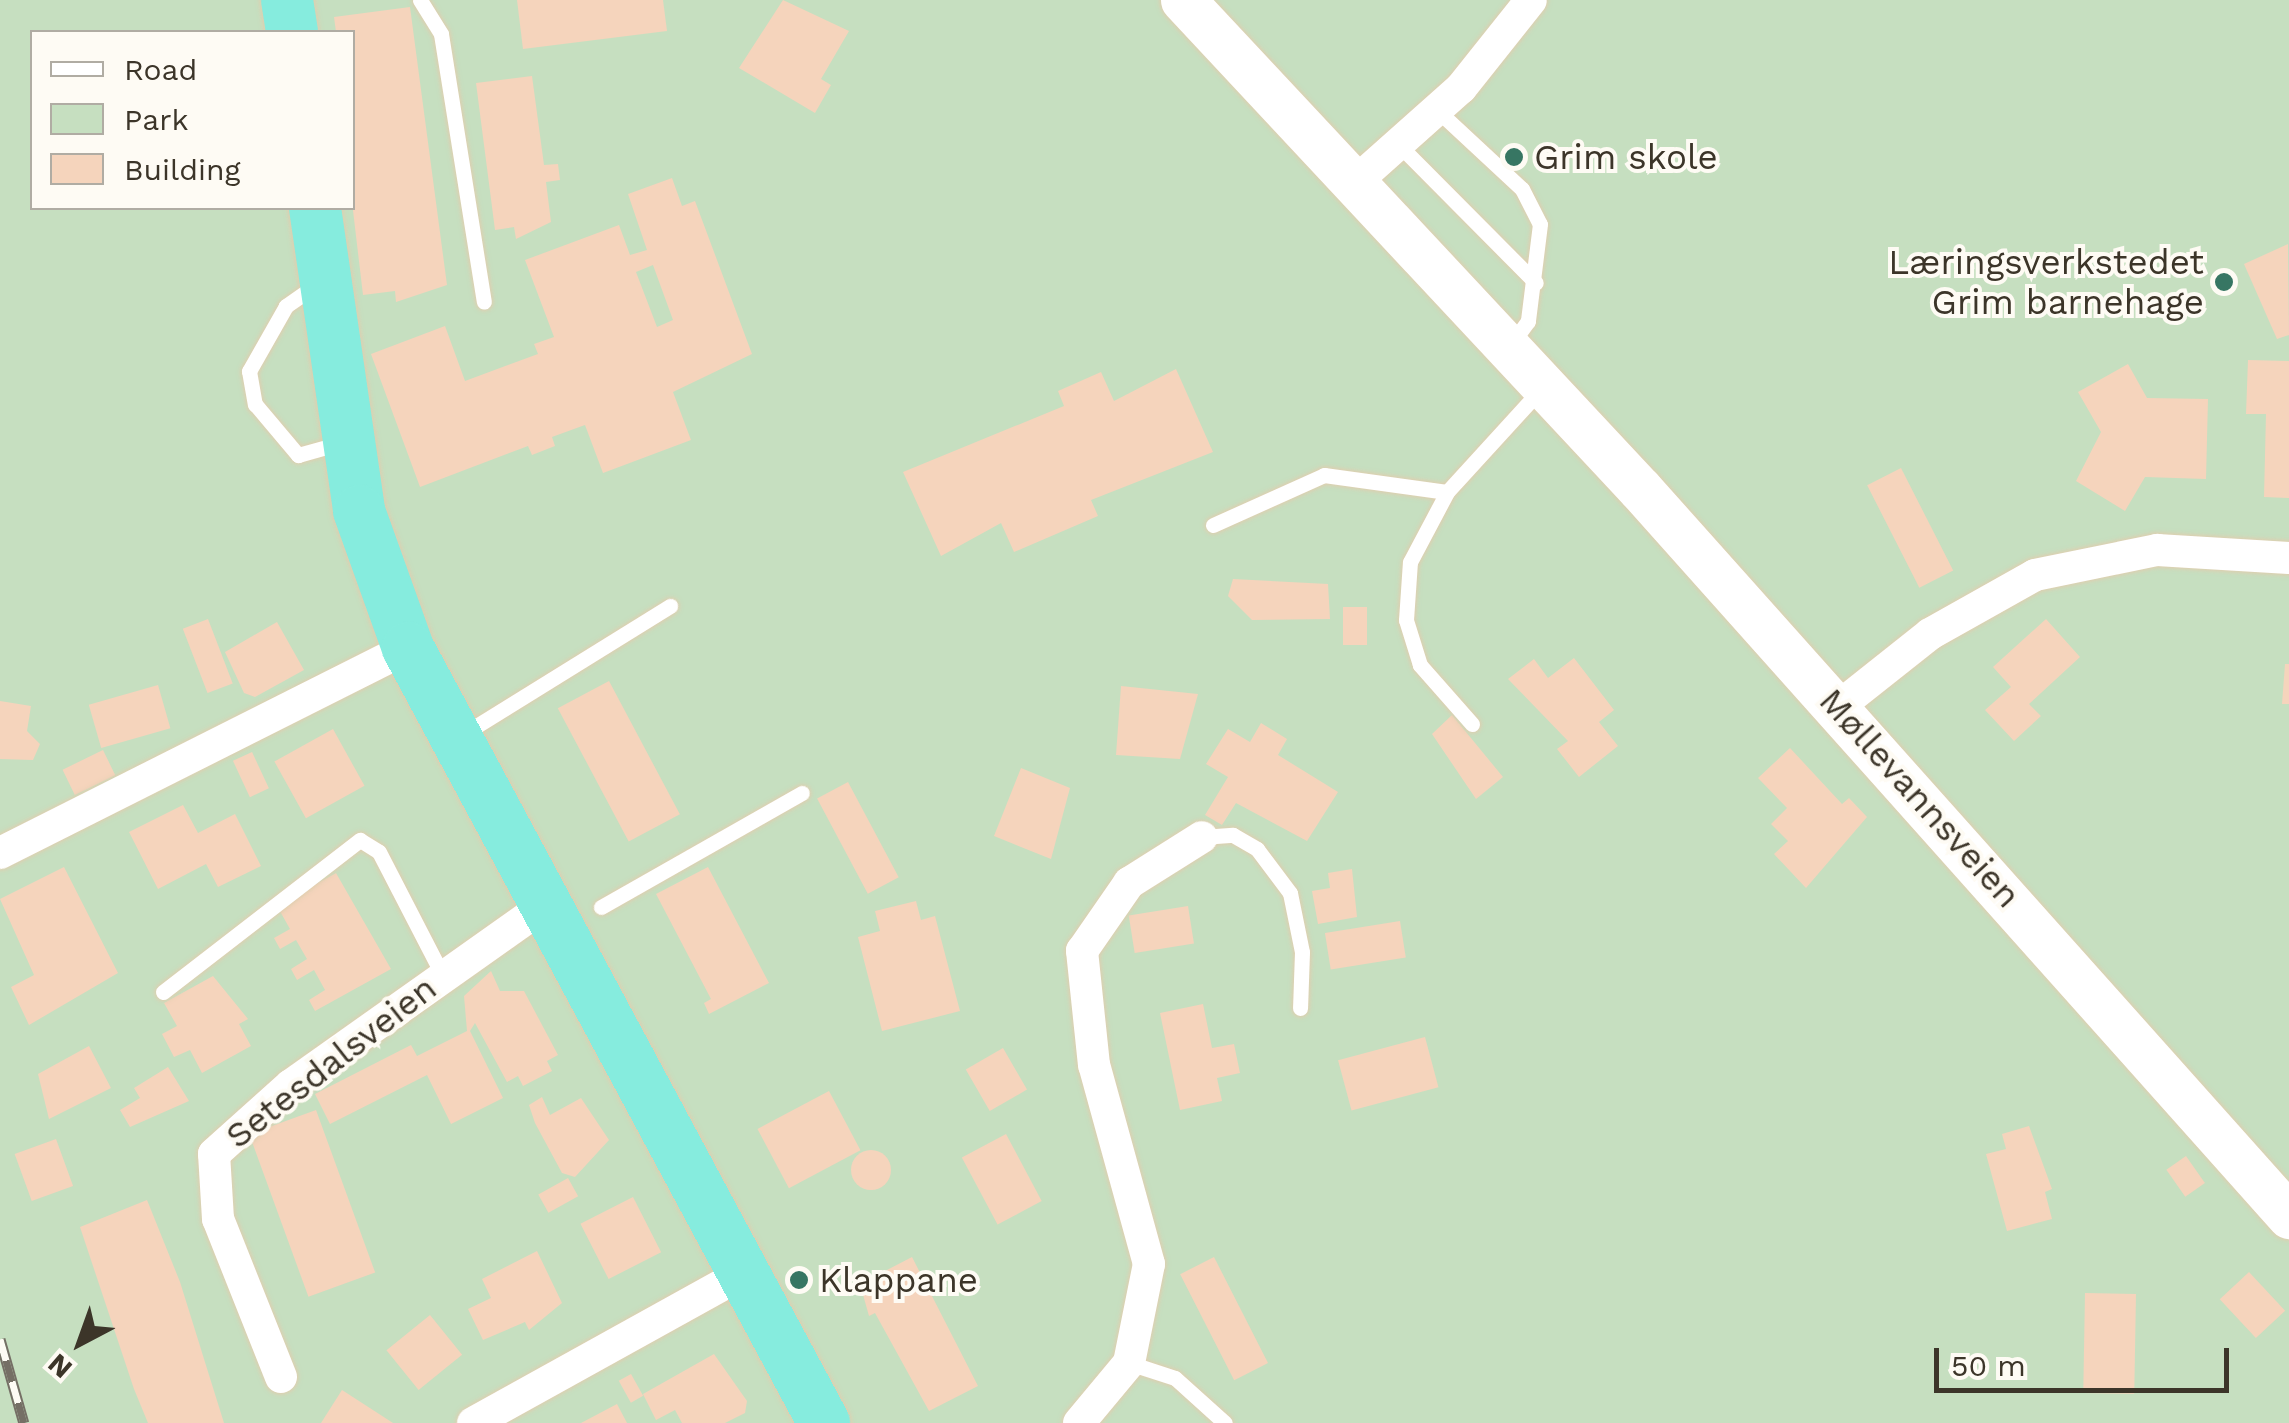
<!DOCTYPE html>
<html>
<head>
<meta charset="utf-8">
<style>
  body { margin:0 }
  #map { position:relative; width:2289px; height:1423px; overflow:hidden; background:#fefbf4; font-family:"Work Sans",sans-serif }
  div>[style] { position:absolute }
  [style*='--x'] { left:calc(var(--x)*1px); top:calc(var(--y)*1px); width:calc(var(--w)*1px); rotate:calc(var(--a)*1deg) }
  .green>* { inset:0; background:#c6dfc0 }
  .building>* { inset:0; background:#f5d4bc; transform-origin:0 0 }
  .round { border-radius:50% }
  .roads { filter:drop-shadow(0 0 2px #dfceaf) drop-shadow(0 0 2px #dfceaf) }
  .service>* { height:15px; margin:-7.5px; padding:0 7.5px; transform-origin:7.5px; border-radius:7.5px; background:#fff }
  .minor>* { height:32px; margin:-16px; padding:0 16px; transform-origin:16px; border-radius:16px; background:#fff }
  .secondary>* { height:45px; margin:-22.5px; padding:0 22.5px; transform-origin:22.5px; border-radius:22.5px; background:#fff }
  .trunk>* { height:52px; margin:-26px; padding:0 26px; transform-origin:26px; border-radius:26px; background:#86ecde }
  .rail>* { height:11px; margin-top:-5.5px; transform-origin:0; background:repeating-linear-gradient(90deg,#fefbf4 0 22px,#756f65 0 44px); box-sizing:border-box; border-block:2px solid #756f65 }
  .dots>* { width:28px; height:28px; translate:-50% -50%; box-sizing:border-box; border:5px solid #fefbf4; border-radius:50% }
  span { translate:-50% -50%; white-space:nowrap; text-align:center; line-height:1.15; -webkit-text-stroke:8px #fefbf4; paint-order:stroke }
  .poi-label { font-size:35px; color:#3c3529 }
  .left { translate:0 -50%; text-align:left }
  .right { translate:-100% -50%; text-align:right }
  .street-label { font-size:35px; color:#3c3529 }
  .legend { position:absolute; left:30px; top:30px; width:325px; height:180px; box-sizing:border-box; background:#fefbf4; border:2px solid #b0aca3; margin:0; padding:12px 18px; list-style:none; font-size:30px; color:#3c3529 }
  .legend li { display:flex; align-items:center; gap:20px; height:50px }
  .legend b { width:50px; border:2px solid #b0aca3 }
  .north { position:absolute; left:30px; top:1293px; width:100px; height:100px; -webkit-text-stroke:8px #fefbf4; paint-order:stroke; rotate:221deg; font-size:28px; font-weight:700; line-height:40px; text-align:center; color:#3c3529 }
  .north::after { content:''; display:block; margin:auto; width:35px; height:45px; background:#3c3529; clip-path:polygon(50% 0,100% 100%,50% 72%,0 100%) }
  .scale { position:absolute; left:1934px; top:1348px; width:295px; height:45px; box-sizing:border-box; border:5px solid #3c3529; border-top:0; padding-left:12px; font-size:30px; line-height:35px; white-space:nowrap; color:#3c3529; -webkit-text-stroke:8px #fefbf4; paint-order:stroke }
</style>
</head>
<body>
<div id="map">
  <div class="green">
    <i style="clip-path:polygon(evenodd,0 0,2289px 0,2289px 1423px,0 1423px,0 0,32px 32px,352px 32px,352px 208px,32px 208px,32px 32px)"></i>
  </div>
  <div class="building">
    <i style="clip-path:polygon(517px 0,663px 0,667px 31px,523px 49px)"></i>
    <i style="clip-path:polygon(783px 0,849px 31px,821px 79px,831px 85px,815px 113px,739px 68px)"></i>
    <i style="clip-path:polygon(410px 7px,447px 285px,396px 302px,395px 291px,363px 295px,352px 202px,352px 32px,336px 32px,334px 17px)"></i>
    <i style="clip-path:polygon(532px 76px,544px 165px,558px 164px,560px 180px,546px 182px,551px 222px,516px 239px,514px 227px,495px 230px,476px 83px)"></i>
    <i style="clip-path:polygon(evenodd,672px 178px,682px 206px,695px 201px,752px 354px,673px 392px,691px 440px,603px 473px,585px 425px,552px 437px,555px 446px,532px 455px,528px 446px,420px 487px,371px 354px,445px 326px,465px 381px,538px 354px,534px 344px,554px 337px,525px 260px,619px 225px,630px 255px,647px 250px,628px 194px,672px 178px,653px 265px,673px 320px,657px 327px,636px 272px,653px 265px)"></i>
    <i style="clip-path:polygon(2288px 244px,2289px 335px,2277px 339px,2244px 264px)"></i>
    <i style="clip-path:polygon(2248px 360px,2289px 361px,2289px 498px,2264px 497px,2266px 414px,2246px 414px)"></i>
    <i style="clip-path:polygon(2128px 364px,2147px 398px,2208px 399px,2206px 479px,2145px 477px,2125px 511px,2076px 481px,2101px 432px,2078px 392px)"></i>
    <i style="clip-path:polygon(1176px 369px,1213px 452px,1091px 500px,1098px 516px,1014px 552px,1001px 523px,941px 556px,903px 472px,1064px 406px,1058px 391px,1101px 372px,1114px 401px)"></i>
    <i style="left:1901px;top:468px;width:115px;height:38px;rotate:63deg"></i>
    <i style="clip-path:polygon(1233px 579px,1328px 584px,1330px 619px,1252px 620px,1228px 596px)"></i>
    <i style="left:1343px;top:607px;width:24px;height:38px"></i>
    <i style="left:208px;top:619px;width:69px;height:27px;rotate:69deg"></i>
    <i style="clip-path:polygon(2046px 619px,2080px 657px,2029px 704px,2041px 716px,2014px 741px,1985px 710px,2011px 687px,1993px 667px)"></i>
    <i style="clip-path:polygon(277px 622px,304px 670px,255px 697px,244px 693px,225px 652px)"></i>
    <i style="clip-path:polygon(1574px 658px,1614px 710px,1599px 722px,1618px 746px,1579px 777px,1557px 749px,1568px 741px,1508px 679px,1534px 659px,1548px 678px)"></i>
    <i style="clip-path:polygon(2285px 664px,2289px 664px,2289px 704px,2282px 704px)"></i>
    <i style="left:609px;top:681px;width:151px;height:58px;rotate:62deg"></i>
    <i style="left:158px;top:685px;width:45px;height:72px;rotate:74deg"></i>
    <i style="clip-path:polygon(1121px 686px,1198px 694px,1180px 759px,1116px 755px)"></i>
    <i style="clip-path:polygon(0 701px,31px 706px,27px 731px,40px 744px,33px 760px,0 759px)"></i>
    <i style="clip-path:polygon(1452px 715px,1503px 777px,1476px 799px,1432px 734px)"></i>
    <i style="clip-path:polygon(1261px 723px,1287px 739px,1278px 755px,1338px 792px,1307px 841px,1236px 803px,1222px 825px,1205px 815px,1228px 777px,1206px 764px,1228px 729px,1250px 742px)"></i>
    <i style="left:333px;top:729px;width:65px;height:67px;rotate:61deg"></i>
    <i style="clip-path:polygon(1790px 748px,1842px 804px,1849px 798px,1867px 817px,1806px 888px,1774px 854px,1788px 841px,1771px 824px,1787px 808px,1758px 778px)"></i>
    <i style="left:103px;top:750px;width:28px;height:45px;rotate:64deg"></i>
    <i style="left:252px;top:752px;width:40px;height:21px;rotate:65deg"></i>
    <i style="clip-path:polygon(1021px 768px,1070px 788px,1051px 859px,994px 836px)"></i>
    <i style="left:848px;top:782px;width:108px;height:35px;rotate:62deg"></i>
    <i style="clip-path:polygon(183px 805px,198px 833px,235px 814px,261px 866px,218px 887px,206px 864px,158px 889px,129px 832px)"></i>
    <i style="clip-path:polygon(64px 867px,118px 973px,29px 1025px,11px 987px,34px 975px,0 899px)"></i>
    <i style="clip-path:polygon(708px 867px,769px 983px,709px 1014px,704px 1003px,711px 999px,656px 894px)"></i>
    <i style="clip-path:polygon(1352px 869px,1357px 917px,1318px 924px,1312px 891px,1330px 888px,1328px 873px)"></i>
    <i style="clip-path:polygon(336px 873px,391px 969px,315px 1011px,309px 1000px,325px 990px,314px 970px,297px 980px,291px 969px,307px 959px,296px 940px,280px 949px,274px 938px,290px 929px,277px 906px)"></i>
    <i style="clip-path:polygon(916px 901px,921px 920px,935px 916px,960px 1011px,882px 1031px,858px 937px,880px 931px,875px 911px)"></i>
    <i style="left:1188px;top:906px;width:38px;height:60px;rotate:81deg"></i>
    <i style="left:1400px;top:921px;width:37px;height:76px;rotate:81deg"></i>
    <i style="clip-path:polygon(491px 971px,500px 991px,524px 991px,558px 1055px,547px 1061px,552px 1071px,523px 1086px,518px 1076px,507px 1082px,475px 1023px,470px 1031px,503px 1098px,451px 1124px,427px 1075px,330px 1124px,315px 1094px,411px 1045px,417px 1056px,467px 1031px,464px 996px)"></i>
    <i style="clip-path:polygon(213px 976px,248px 1019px,239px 1024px,251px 1046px,202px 1073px,190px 1050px,174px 1057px,162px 1034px,177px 1026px,164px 1003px)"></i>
    <i style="clip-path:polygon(1203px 1004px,1212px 1048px,1234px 1044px,1240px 1073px,1217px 1078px,1222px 1101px,1180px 1110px,1160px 1013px)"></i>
    <i style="left:1425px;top:1037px;width:52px;height:90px;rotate:75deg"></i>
    <i style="clip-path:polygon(89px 1046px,111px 1088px,49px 1119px,38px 1074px)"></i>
    <i style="left:1003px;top:1048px;width:48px;height:43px;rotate:60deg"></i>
    <i style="clip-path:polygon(168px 1067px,189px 1101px,130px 1127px,120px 1110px,140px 1098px,134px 1088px)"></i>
    <i style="left:829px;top:1091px;width:67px;height:81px;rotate:62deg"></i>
    <i style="clip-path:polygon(542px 1097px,550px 1115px,581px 1098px,609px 1140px,575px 1177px,562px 1173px,535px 1123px,529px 1105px)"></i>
    <i style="left:316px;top:1110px;width:173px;height:71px;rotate:70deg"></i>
    <i style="clip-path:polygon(2029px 1126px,2052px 1189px,2045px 1192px,2052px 1219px,2007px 1231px,1986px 1154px,2006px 1149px,2002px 1134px)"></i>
    <i style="left:1006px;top:1134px;width:76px;height:50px;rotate:62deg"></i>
    <i style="left:56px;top:1139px;width:50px;height:44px;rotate:70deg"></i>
    <i class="round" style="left:851px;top:1150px;width:40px;height:40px"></i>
    <i style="left:2186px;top:1156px;width:33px;height:24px;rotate:55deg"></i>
    <i style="left:568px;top:1178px;width:21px;height:34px;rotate:61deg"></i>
    <i style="left:633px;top:1197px;width:62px;height:59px;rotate:63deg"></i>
    <i style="clip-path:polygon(147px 1200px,180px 1282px,224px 1423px,148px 1423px,134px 1389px,80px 1227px)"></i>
    <i style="clip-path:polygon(537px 1251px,562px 1303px,529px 1330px,525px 1322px,483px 1340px,468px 1309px,491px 1298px,482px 1279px)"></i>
    <i style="clip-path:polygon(912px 1257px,978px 1386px,929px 1411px,875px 1313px,869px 1316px,860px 1284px)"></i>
    <i style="left:1214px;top:1257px;width:119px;height:38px;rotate:63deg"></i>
    <i style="left:2249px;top:1272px;width:53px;height:40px;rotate:47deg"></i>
    <i style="left:2085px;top:1293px;width:51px;height:100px;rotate:1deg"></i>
    <i style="left:430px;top:1315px;width:51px;height:56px;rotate:51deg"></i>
    <i style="clip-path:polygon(714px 1354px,747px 1401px,745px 1413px,725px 1423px,682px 1423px,675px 1410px,656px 1420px,643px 1394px)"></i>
    <i style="left:631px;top:1374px;width:25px;height:14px;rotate:61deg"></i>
    <i style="clip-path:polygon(342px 1390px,393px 1423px,321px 1423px)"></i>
    <i style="clip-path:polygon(617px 1404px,627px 1423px,581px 1423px)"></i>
  </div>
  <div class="roads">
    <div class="service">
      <i style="--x:420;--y:0;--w:40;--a:58"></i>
      <i style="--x:441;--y:34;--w:271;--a:80.9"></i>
      <i style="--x:1437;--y:110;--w:116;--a:42.9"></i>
      <i style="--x:1522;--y:189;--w:39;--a:63"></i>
      <i style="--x:1540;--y:224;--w:98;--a:97.1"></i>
      <i style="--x:1528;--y:321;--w:29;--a:126"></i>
      <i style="--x:1399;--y:145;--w:194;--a:45.2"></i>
      <i style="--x:316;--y:285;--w:37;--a:145"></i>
      <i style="--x:286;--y:306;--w:75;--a:119.6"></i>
      <i style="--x:249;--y:371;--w:34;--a:80"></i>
      <i style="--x:255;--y:404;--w:67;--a:49.9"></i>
      <i style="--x:298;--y:455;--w:45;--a:-15.6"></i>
      <i style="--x:1213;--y:525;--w:122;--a:-24.2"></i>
      <i style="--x:1324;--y:475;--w:124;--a:7.9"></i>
      <i style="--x:1472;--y:724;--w:79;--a:-131.4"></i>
      <i style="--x:1420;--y:665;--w:47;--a:-107.3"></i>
      <i style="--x:1406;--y:620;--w:58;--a:-86.1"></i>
      <i style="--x:1410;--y:562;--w:79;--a:-62.1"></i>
      <i style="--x:1447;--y:492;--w:139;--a:-47.6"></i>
      <i style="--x:462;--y:735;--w:245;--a:-31.8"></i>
      <i style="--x:1202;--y:837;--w:31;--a:-4"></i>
      <i style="--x:1233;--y:835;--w:28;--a:30"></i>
      <i style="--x:1257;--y:849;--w:55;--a:53.1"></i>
      <i style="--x:1290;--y:893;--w:60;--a:78.5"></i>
      <i style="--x:1302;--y:952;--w:56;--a:92"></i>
      <i style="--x:601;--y:907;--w:231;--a:-29.6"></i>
      <i style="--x:163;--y:992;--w:249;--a:-37.7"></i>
      <i style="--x:360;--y:840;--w:22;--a:32"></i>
      <i style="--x:379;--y:852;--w:140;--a:62.7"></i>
      <i style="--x:1129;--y:1363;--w:48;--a:18.1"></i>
      <i style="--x:1175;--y:1378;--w:67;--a:42"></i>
    </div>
    <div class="minor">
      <i style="--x:1352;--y:185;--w:146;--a:-41.7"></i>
      <i style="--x:1461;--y:88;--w:112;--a:-51.5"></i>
      <i style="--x:1838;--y:707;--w:117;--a:-38.4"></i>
      <i style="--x:1930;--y:634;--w:120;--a:-29.3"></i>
      <i style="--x:2035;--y:575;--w:125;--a:-11.6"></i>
      <i style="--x:2157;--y:550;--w:132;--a:3.5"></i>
      <i style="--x:0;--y:853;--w:457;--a:-26.7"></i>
      <i style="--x:281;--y:1377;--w:170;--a:-111.7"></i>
      <i style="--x:218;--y:1219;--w:65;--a:-93.5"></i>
      <i style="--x:214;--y:1154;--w:103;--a:-41.9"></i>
      <i style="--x:291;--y:1085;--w:310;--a:-35.3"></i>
      <i style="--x:473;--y:1423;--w:310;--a:-29"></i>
      <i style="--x:1079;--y:1423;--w:78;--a:-50.2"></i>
      <i style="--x:1129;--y:1363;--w:101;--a:-78.6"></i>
      <i style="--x:1149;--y:1264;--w:206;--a:-105.4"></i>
      <i style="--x:1094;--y:1065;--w:115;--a:-96"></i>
      <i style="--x:1082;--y:951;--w:83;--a:-55.3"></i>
      <i style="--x:1129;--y:883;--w:86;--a:-32.2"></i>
    </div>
    <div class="secondary">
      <i style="--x:1183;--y:0;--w:669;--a:46.94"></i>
      <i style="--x:1640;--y:489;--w:975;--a:48.24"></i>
    </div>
    <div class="trunk">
      <i style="--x:287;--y:0;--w:32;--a:81"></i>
      <i style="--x:315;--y:208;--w:306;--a:81.7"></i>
      <i style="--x:359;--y:511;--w:145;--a:70.3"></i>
      <i style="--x:408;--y:648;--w:880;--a:61.77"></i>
    </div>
  </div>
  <div class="rail">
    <i style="--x:0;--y:1339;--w:87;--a:74.1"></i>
  </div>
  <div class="dots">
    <i style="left:1514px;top:157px;background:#377663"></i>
    <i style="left:2224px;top:282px;background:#377663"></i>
    <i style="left:799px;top:1280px;background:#377663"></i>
  </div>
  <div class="poi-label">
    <span class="left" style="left:1534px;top:157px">Grim skole</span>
    <span class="right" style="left:2204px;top:282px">Læringsverkstedet<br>Grim barnehage</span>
    <span class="left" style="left:819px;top:1280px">Klappane</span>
  </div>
  <div class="street-label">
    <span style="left:1920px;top:798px;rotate:48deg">Møllevannsveien</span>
    <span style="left:331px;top:1062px;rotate:-38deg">Setesdalsveien</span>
  </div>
  <ul class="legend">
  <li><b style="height:12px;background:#fff"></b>Road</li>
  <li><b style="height:28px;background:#c6dfc0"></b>Park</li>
  <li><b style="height:28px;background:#f5d4bc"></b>Building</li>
  </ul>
  <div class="north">N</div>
  <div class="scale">50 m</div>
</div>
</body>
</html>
